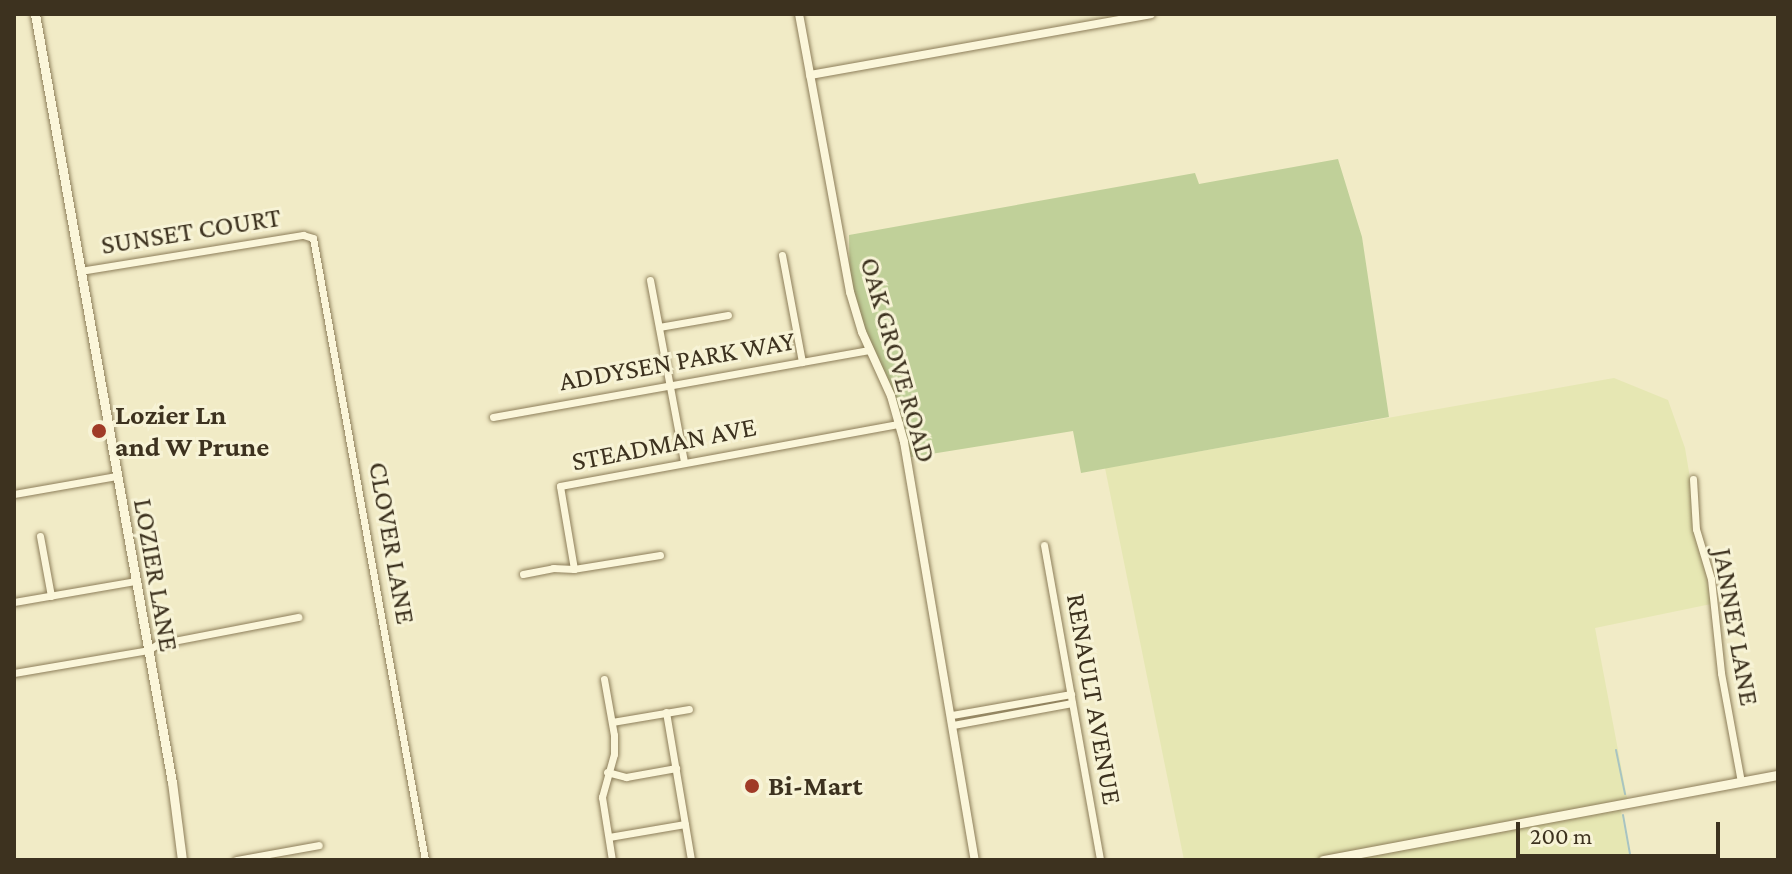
<!DOCTYPE html>
<html>
<head>
<meta charset="utf-8">
<style>
  body { margin:0 }
  #map { position:relative; width:1792px; height:874px; overflow:hidden; background:#f1ebc6; font-family:"Crimson Pro",serif }
  div>[style] { position:absolute }
  [style*='--x'] { left:calc(var(--x)*1px); top:calc(var(--y)*1px); width:calc(var(--w)*1px); rotate:calc(var(--a)*1deg) }
  .farmland>* { inset:0; background:#e6e7b3 }
  .green>* { inset:0; background:#c0d099 }
  .stream>* { height:2px; margin:-1px; padding:0 1px; transform-origin:1px; border-radius:1px; background:#a8c4c1 }
  .roads { filter:drop-shadow(0 0 2px #8d7e5a) drop-shadow(0 0 2px #8d7e5a) }
  .minor>* { height:7px; margin:-3.5px; padding:0 3.5px; transform-origin:3.5px; border-radius:3.5px; background:#fbf6da }
  .tertiary>* { height:8px; margin:-4px; padding:0 4px; transform-origin:4px; border-radius:4px; background:#fbf6da }
  .secondary>* { height:9px; margin:-4.5px; padding:0 4.5px; transform-origin:4.5px; border-radius:4.5px; background:#fbf6da }
  .dots>* { width:22px; height:22px; translate:-50% -50%; box-sizing:border-box; border:4px solid #f7f3d6; border-radius:50% }
  span { translate:-50% -50%; white-space:nowrap; text-align:center; line-height:1.15; -webkit-text-stroke:6px #f7f3d6; paint-order:stroke }
  .street-label { font-size:28px; color:#3d321f }
  .poi-label { font-size:28px; color:#3d321f; font-weight:700 }
  .left { translate:0 -50%; text-align:left }
  .frame { position:absolute; inset:0; border:16px solid #3d321f; pointer-events:none }
  .scale { position:absolute; left:1516px; top:822px; width:204px; height:36px; box-sizing:border-box; border:4px solid #3d321f; border-top:0; padding-left:10px; font-size:24px; line-height:28px; white-space:nowrap; color:#3d321f; -webkit-text-stroke:6px #f7f3d6; paint-order:stroke }
</style>
</head>
<body>
<div id="map">
  <div class="farmland">
    <i style="clip-path:polygon(1614px 378px,1668px 400px,1685px 448px,1711px 604px,1595px 628px,1628px 803px,1620px 805px,1630px 860px,1184px 860px,1105px 468px)"></i>
  </div>
  <div class="green">
    <i style="clip-path:polygon(1338px 159px,1362px 237px,1389px 417px,1081px 473px,1073px 431px,906px 458px,895px 410px,850px 292px,849px 235px,1195px 173px,1199px 184px)"></i>
  </div>
  <div class="stream">
    <i style="--x:1616;--y:750;--w:45;--a:78.4"></i>
    <i style="--x:1623;--y:815;--w:46;--a:79.9"></i>
  </div>
  <div class="roads">
    <div class="minor">
      <i style="--x:782;--y:255;--w:109;--a:79.4"></i>
      <i style="--x:80;--y:271;--w:226;--a:-9.2"></i>
      <i style="--x:303;--y:235;--w:10;--a:17"></i>
      <i style="--x:313;--y:238;--w:632;--a:79.79"></i>
      <i style="--x:650;--y:280;--w:185;--a:79.4"></i>
      <i style="--x:659;--y:327;--w:70;--a:-9.9"></i>
      <i style="--x:493;--y:417;--w:382;--a:-10.1"></i>
      <i style="--x:1693;--y:479;--w:50;--a:86.6"></i>
      <i style="--x:1696;--y:529;--w:52;--a:73.3"></i>
      <i style="--x:1711;--y:579;--w:95;--a:83.9"></i>
      <i style="--x:1721;--y:673;--w:111;--a:79.6"></i>
      <i style="--x:14;--y:494;--w:104;--a:-10"></i>
      <i style="--x:40;--y:536;--w:61;--a:79.6"></i>
      <i style="--x:1044;--y:545;--w:320;--a:79.9"></i>
      <i style="--x:660;--y:555;--w:87;--a:170.8"></i>
      <i style="--x:574;--y:569;--w:84;--a:-99.6"></i>
      <i style="--x:560;--y:486;--w:345;--a:-10.4"></i>
      <i style="--x:523;--y:574;--w:31;--a:-11"></i>
      <i style="--x:553;--y:568;--w:21;--a:3"></i>
      <i style="--x:14;--y:602;--w:124;--a:-9.8"></i>
      <i style="--x:14;--y:673;--w:136;--a:-9.7"></i>
      <i style="--x:148;--y:650;--w:12;--a:-31"></i>
      <i style="--x:158;--y:644;--w:143;--a:-10.9"></i>
      <i style="--x:604;--y:679;--w:57;--a:79.9"></i>
      <i style="--x:614;--y:735;--w:19;--a:90"></i>
      <i style="--x:614;--y:754;--w:45;--a:105.6"></i>
      <i style="--x:602;--y:797;--w:64;--a:81"></i>
      <i style="--x:666;--y:712;--w:150;--a:80.4"></i>
      <i style="--x:952;--y:715;--w:121;--a:-10"></i>
      <i style="--x:612;--y:722;--w:78;--a:-9.6"></i>
      <i style="--x:953;--y:725;--w:121;--a:-10.5"></i>
      <i style="--x:607;--y:772;--w:20;--a:15"></i>
      <i style="--x:626;--y:777;--w:51;--a:-10.2"></i>
      <i style="--x:609;--y:837;--w:77;--a:-9.7"></i>
      <i style="--x:236;--y:860;--w:84;--a:-10.2"></i>
    </div>
    <div class="tertiary">
      <i style="--x:799;--y:14;--w:283;--a:79.6"></i>
      <i style="--x:850;--y:292;--w:42;--a:73.3"></i>
      <i style="--x:862;--y:332;--w:70;--a:65.6"></i>
      <i style="--x:891;--y:396;--w:48;--a:74.2"></i>
      <i style="--x:904;--y:442;--w:424;--a:80.4"></i>
      <i style="--x:810;--y:75;--w:346;--a:-10.1"></i>
    </div>
    <div class="secondary">
      <i style="--x:35;--y:14;--w:780;--a:79.89"></i>
      <i style="--x:172;--y:782;--w:79;--a:82.7"></i>
      <i style="--x:1323;--y:860;--w:463;--a:-10.6"></i>
    </div>
  </div>
  <div class="dots">
    <i style="left:99px;top:431px;background:#a03b27"></i>
    <i style="left:752px;top:786px;background:#a03b27"></i>
  </div>
  <div class="street-label">
    <span style="left:191px;top:231px;rotate:-9deg">SUNSET COURT</span>
    <span style="left:898px;top:360px;rotate:74deg">OAK GROVE ROAD</span>
    <span style="left:677px;top:361px;rotate:-10deg">ADDYSEN PARK WAY</span>
    <span style="left:664px;top:444px;rotate:-11deg">STEADMAN AVE</span>
    <span style="left:392px;top:543px;rotate:80deg">CLOVER LANE</span>
    <span style="left:156px;top:575px;rotate:80deg">LOZIER LANE</span>
    <span style="left:1736px;top:627px;rotate:80deg">JANNEY LANE</span>
    <span style="left:1094px;top:699px;rotate:80deg">RENAULT AVENUE</span>
  </div>
  <div class="poi-label">
    <span class="left" style="left:115px;top:431px">Lozier Ln<br>and W Prune</span>
    <span class="left" style="left:768px;top:786px">Bi-Mart</span>
  </div>
  <div class="frame"></div>
  <div class="scale">200 m</div>
</div>
</body>
</html>
